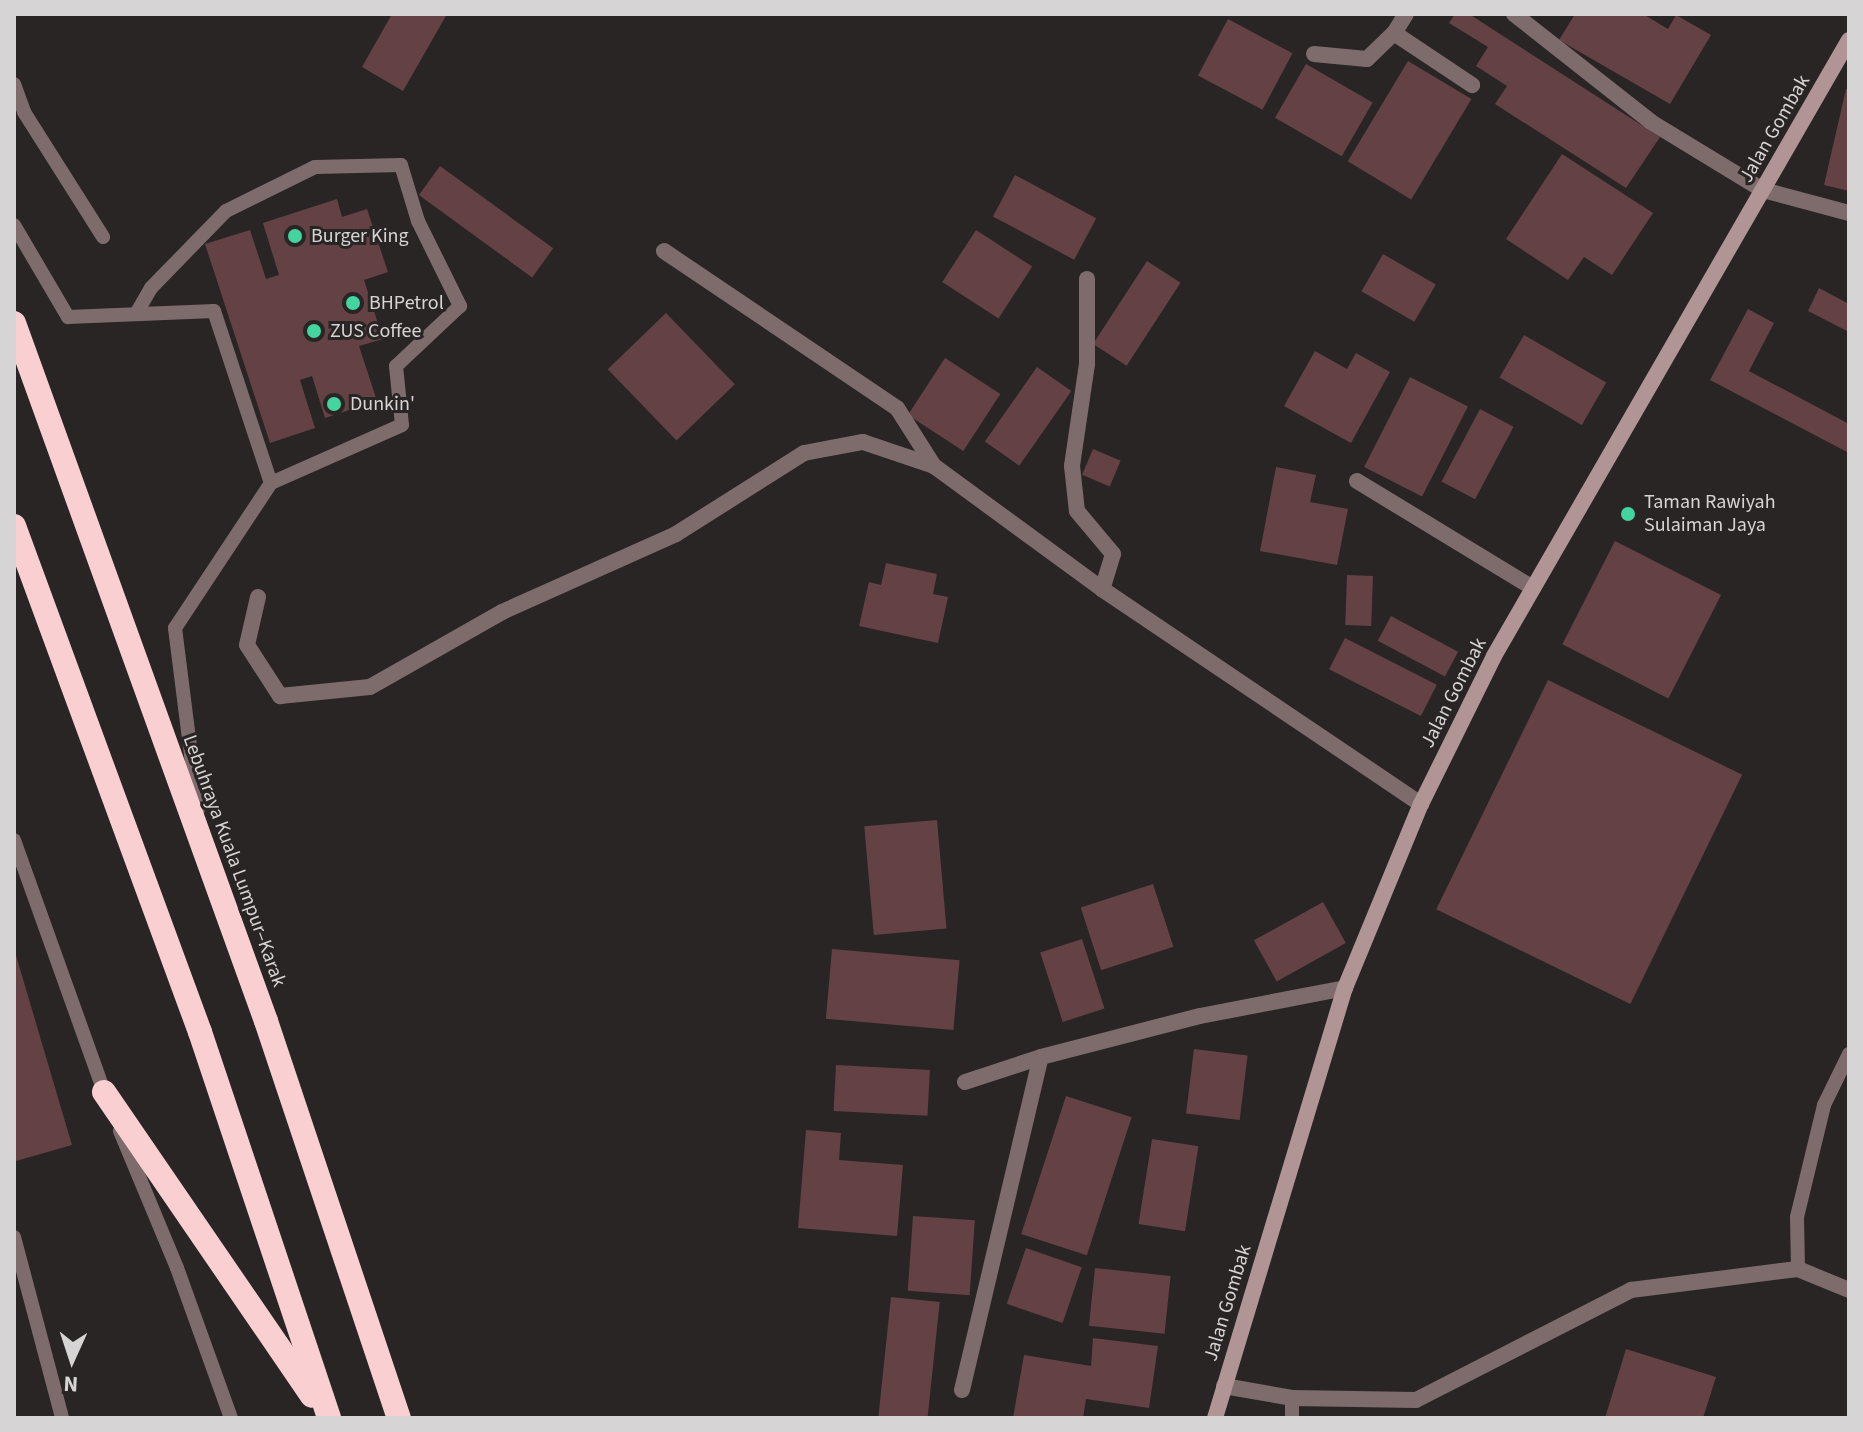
<!DOCTYPE html>
<html>
<head>
<meta charset="utf-8">
<style>
  body { margin:0 }
  #map { position:relative; width:1863px; height:1432px; overflow:hidden; background:#292525; font-family:"Source Sans 3",sans-serif }
  div>[style] { position:absolute }
  [style*='--x'] { left:calc(var(--x)*1px); top:calc(var(--y)*1px); width:calc(var(--w)*1px); rotate:calc(var(--a)*1deg) }
  .building>* { inset:0; background:#644144; transform-origin:0 0 }
  .lane>* { height:14px; margin:-7px; padding:0 7px; transform-origin:7px; border-radius:7px; background:#7e6c6d }
  .street>* { height:16px; margin:-8px; padding:0 8px; transform-origin:8px; border-radius:8px; background:#7e6c6d }
  .secondary>* { height:16px; margin:-8px; padding:0 8px; transform-origin:8px; border-radius:8px; background:#b09496 }
  .highway>* { height:24px; margin:-12px; padding:0 12px; transform-origin:12px; border-radius:12px; background:#facfd1 }
  .dots>* { width:22px; height:22px; translate:-50% -50%; box-sizing:border-box; border:4px solid #292525; border-radius:50% }
  span { translate:-50% -50%; white-space:nowrap; text-align:center; line-height:1.15; -webkit-text-stroke:6px #292525; paint-order:stroke }
  .street-label { font-size:20px; color:#d7d4d5 }
  .poi-label { font-size:20px; color:#d7d4d5 }
  .left { translate:0 -50%; text-align:left }
  .frame { position:absolute; inset:0; border:16px solid #d7d4d5; pointer-events:none }
  .north { position:absolute; left:32px; top:1320px; width:80px; height:80px; -webkit-text-stroke:6px #292525; paint-order:stroke; rotate:183deg; font-size:22px; font-weight:700; line-height:32px; text-align:center; color:#d7d4d5 }
  .north::after { content:''; display:block; margin:auto; width:28px; height:36px; background:#d7d4d5; clip-path:polygon(50% 0,100% 100%,50% 72%,0 100%) }
</style>
</head>
<body>
<div id="map">
  <div class="building">
    <i style="clip-path:polygon(392px 14px,447px 14px,403px 91px,362px 67px)"></i>
    <i style="clip-path:polygon(1455px 14px,1469px 14px,1660px 137px,1626px 188px,1495px 104px,1507px 86px,1476px 66px,1488px 47px,1449px 23px)"></i>
    <i style="clip-path:polygon(1575px 14px,1643px 14px,1668px 29px,1676px 15px,1711px 35px,1670px 104px,1559px 40px)"></i>
    <i style="left:1228px;top:19px;width:73px;height:64px;rotate:28deg"></i>
    <i style="left:1408px;top:61px;width:74px;height:117px;rotate:31deg"></i>
    <i style="left:1306px;top:64px;width:77px;height:62px;rotate:30deg"></i>
    <i style="clip-path:polygon(1846px 89px,1849px 90px,1849px 191px,1824px 185px)"></i>
    <i style="clip-path:polygon(1562px 154px,1653px 213px,1612px 275px,1584px 257px,1568px 280px,1506px 239px)"></i>
    <i style="left:440px;top:166px;width:140px;height:36px;rotate:36deg"></i>
    <i style="left:1015px;top:175px;width:92px;height:47px;rotate:28deg"></i>
    <i style="clip-path:polygon(337px 199px,342px 217px,367px 209px,388px 272px,364px 280px,383px 339px,359px 346px,377px 401px,325px 418px,312px 376px,300px 380px,315px 428px,270px 443px,205px 244px,250px 230px,266px 279px,279px 275px,263px 223px)"></i>
    <i style="left:976px;top:230px;width:67px;height:62px;rotate:33deg"></i>
    <i style="left:1383px;top:254px;width:61px;height:43px;rotate:30deg"></i>
    <i style="left:1147px;top:261px;width:40px;height:99px;rotate:33deg"></i>
    <i style="clip-path:polygon(1819px 288px,1849px 304px,1849px 332px,1808px 311px)"></i>
    <i style="clip-path:polygon(1748px 309px,1774px 323px,1749px 371px,1849px 424px,1849px 453px,1710px 380px)"></i>
    <i style="left:666px;top:313px;width:99px;height:81px;rotate:46deg"></i>
    <i style="left:1524px;top:335px;width:95px;height:49px;rotate:30deg"></i>
    <i style="clip-path:polygon(1315px 351px,1347px 369px,1356px 353px,1390px 372px,1351px 443px,1284px 406px)"></i>
    <i style="left:945px;top:358px;width:66px;height:68px;rotate:33deg"></i>
    <i style="left:1037px;top:367px;width:42px;height:91px;rotate:35deg"></i>
    <i style="left:1410px;top:377px;width:65px;height:101px;rotate:27deg"></i>
    <i style="left:1480px;top:409px;width:38px;height:82px;rotate:28deg"></i>
    <i style="left:1093px;top:449px;width:30px;height:28px;rotate:23deg"></i>
    <i style="clip-path:polygon(1276px 467px,1316px 475px,1310px 502px,1348px 509px,1337px 565px,1260px 551px)"></i>
    <i style="left:1615px;top:541px;width:119px;height:116px;rotate:27deg"></i>
    <i style="clip-path:polygon(886px 563px,937px 574px,933px 594px,948px 597px,938px 643px,859px 626px,869px 582px,881px 585px)"></i>
    <i style="left:1347px;top:575px;width:26px;height:50px;rotate:2deg"></i>
    <i style="left:1391px;top:616px;width:76px;height:28px;rotate:28deg"></i>
    <i style="left:1345px;top:638px;width:103px;height:35px;rotate:27deg"></i>
    <i style="left:1548px;top:680px;width:216px;height:255px;rotate:26deg"></i>
    <i style="left:937px;top:820px;width:109px;height:73px;rotate:85deg"></i>
    <i style="left:1153px;top:884px;width:66px;height:76px;rotate:72deg"></i>
    <i style="left:1323px;top:902px;width:47px;height:79px;rotate:61deg"></i>
    <i style="left:1082px;top:939px;width:73px;height:44px;rotate:72deg"></i>
    <i style="left:832px;top:949px;width:128px;height:70px;rotate:5deg"></i>
    <i style="clip-path:polygon(15px 952px,72px 1145px,16px 1161px,14px 1154px)"></i>
    <i style="left:1194px;top:1049px;width:54px;height:65px;rotate:7deg"></i>
    <i style="left:836px;top:1065px;width:94px;height:46px;rotate:3deg"></i>
    <i style="left:1066px;top:1096px;width:69px;height:145px;rotate:18deg"></i>
    <i style="clip-path:polygon(806px 1130px,841px 1133px,839px 1160px,903px 1165px,897px 1236px,798px 1228px)"></i>
    <i style="left:1152px;top:1139px;width:47px;height:86px;rotate:9deg"></i>
    <i style="left:913px;top:1216px;width:62px;height:75px;rotate:4deg"></i>
    <i style="left:1026px;top:1248px;width:59px;height:59px;rotate:19deg"></i>
    <i style="left:1095px;top:1268px;width:76px;height:58px;rotate:6deg"></i>
    <i style="left:891px;top:1297px;width:49px;height:122px;rotate:6deg"></i>
    <i style="clip-path:polygon(1093px 1338px,1158px 1346px,1149px 1408px,1086px 1399px,1083px 1418px,1013px 1418px,1024px 1355px,1091px 1366px)"></i>
    <i style="clip-path:polygon(1626px 1349px,1716px 1377px,1703px 1418px,1605px 1418px)"></i>
  </div>
  <div class="lane">
    <i style="--x:14;--y:84;--w:30;--a:70"></i>
    <i style="--x:24;--y:112;--w:148;--a:57.7"></i>
    <i style="--x:14;--y:225;--w:107;--a:59.6"></i>
    <i style="--x:68;--y:317;--w:146;--a:-2.4"></i>
    <i style="--x:214;--y:311;--w:181;--a:71.7"></i>
    <i style="--x:271;--y:483;--w:174;--a:123.5"></i>
    <i style="--x:175;--y:628;--w:183;--a:82.8"></i>
    <i style="--x:136;--y:314;--w:30;--a:-60"></i>
    <i style="--x:151;--y:288;--w:107;--a:-45.8"></i>
    <i style="--x:226;--y:211;--w:99;--a:-26.3"></i>
    <i style="--x:315;--y:167;--w:86;--a:-1.3"></i>
    <i style="--x:401;--y:165;--w:59;--a:73.1"></i>
    <i style="--x:418;--y:221;--w:95;--a:63.7"></i>
    <i style="--x:460;--y:306;--w:88;--a:136.8"></i>
    <i style="--x:396;--y:366;--w:59;--a:84.2"></i>
    <i style="--x:402;--y:425;--w:143;--a:156.1"></i>
    <i style="--x:14;--y:840;--w:273;--a:70.3"></i>
    <i style="--x:120;--y:1131;--w:148;--a:67.4"></i>
    <i style="--x:177;--y:1268;--w:159;--a:70.2"></i>
    <i style="--x:14;--y:1237;--w:187;--a:75.1"></i>
    <i style="--x:1798;--y:1269;--w:52;--a:-91.1"></i>
    <i style="--x:1797;--y:1217;--w:115;--a:-76.4"></i>
    <i style="--x:1824;--y:1105;--w:57;--a:-63.9"></i>
    <i style="--x:1292;--y:1398;--w:20;--a:90"></i>
  </div>
  <div class="street">
    <i style="--x:1406;--y:14;--w:22;--a:122"></i>
    <i style="--x:1394;--y:33;--w:94;--a:33.7"></i>
    <i style="--x:1514;--y:14;--w:174;--a:38.2"></i>
    <i style="--x:1651;--y:122;--w:131;--a:31.3"></i>
    <i style="--x:1763;--y:190;--w:89;--a:15"></i>
    <i style="--x:1314;--y:54;--w:53;--a:5.4"></i>
    <i style="--x:1367;--y:59;--w:37;--a:-44"></i>
    <i style="--x:664;--y:251;--w:281;--a:34"></i>
    <i style="--x:897;--y:408;--w:69;--a:57.5"></i>
    <i style="--x:1087;--y:279;--w:85;--a:90"></i>
    <i style="--x:1087;--y:364;--w:103;--a:98.4"></i>
    <i style="--x:1072;--y:466;--w:45;--a:83.7"></i>
    <i style="--x:1077;--y:511;--w:56;--a:50.1"></i>
    <i style="--x:1113;--y:554;--w:37;--a:107"></i>
    <i style="--x:1357;--y:481;--w:206;--a:31.3"></i>
    <i style="--x:258;--y:597;--w:49;--a:102.9"></i>
    <i style="--x:247;--y:645;--w:61;--a:57.1"></i>
    <i style="--x:280;--y:696;--w:90;--a:-5.7"></i>
    <i style="--x:370;--y:687;--w:152;--a:-29.6"></i>
    <i style="--x:502;--y:612;--w:191;--a:-24.1"></i>
    <i style="--x:676;--y:534;--w:151;--a:-32.3"></i>
    <i style="--x:804;--y:453;--w:60;--a:-10.6"></i>
    <i style="--x:863;--y:442;--w:75;--a:18.7"></i>
    <i style="--x:934;--y:466;--w:208;--a:36.2"></i>
    <i style="--x:1102;--y:589;--w:385;--a:34"></i>
    <i style="--x:965;--y:1082;--w:80;--a:-18.2"></i>
    <i style="--x:1041;--y:1057;--w:164;--a:-14.5"></i>
    <i style="--x:1200;--y:1016;--w:148;--a:-10.9"></i>
    <i style="--x:1224;--y:1386;--w:69;--a:10"></i>
    <i style="--x:1292;--y:1398;--w:124;--a:0.9"></i>
    <i style="--x:1416;--y:1400;--w:242;--a:-27.1"></i>
    <i style="--x:1631;--y:1290;--w:168;--a:-7.2"></i>
    <i style="--x:1798;--y:1269;--w:55;--a:22.4"></i>
    <i style="--x:962;--y:1390;--w:342;--a:-76.7"></i>
  </div>
  <div class="secondary">
    <i style="--x:1215;--y:1418;--w:449;--a:-73.2"></i>
    <i style="--x:1345;--y:988;--w:199;--a:-67.6"></i>
    <i style="--x:1421;--y:804;--w:165;--a:-63.7"></i>
    <i style="--x:1494;--y:656;--w:711;--a:-60.05"></i>
  </div>
  <div class="highway">
    <i style="--x:14;--y:323;--w:742;--a:70.15"></i>
    <i style="--x:266;--y:1021;--w:419;--a:71.5"></i>
    <i style="--x:14;--y:526;--w:539;--a:69.82"></i>
    <i style="--x:200;--y:1032;--w:407;--a:71.5"></i>
    <i style="--x:104;--y:1092;--w:368;--a:55.6"></i>
  </div>
  <div class="dots">
    <i style="left:295px;top:236px;background:#44d49f"></i>
    <i style="left:353px;top:303px;background:#44d49f"></i>
    <i style="left:314px;top:331px;background:#44d49f"></i>
    <i style="left:334px;top:404px;background:#44d49f"></i>
    <i style="left:1628px;top:514px;background:#44d49f"></i>
  </div>
  <div class="street-label">
    <span style="left:1775px;top:129px;rotate:-60deg">Jalan Gombak</span>
    <span style="left:1454px;top:693px;rotate:-63deg">Jalan Gombak</span>
    <span style="left:234px;top:861px;rotate:70deg">Lebuhraya Kuala Lumpur–Karak</span>
    <span style="left:1228px;top:1303px;rotate:-73deg">Jalan Gombak</span>
  </div>
  <div class="poi-label">
    <span class="left" style="left:311px;top:236px">Burger King</span>
    <span class="left" style="left:369px;top:303px">BHPetrol</span>
    <span class="left" style="left:330px;top:331px">ZUS Coffee</span>
    <span class="left" style="left:350px;top:404px">Dunkin'</span>
    <span class="left" style="left:1644px;top:514px">Taman Rawiyah<br>Sulaiman Jaya</span>
  </div>
  <div class="frame"></div>
  <div class="north">N</div>
</div>
</body>
</html>
